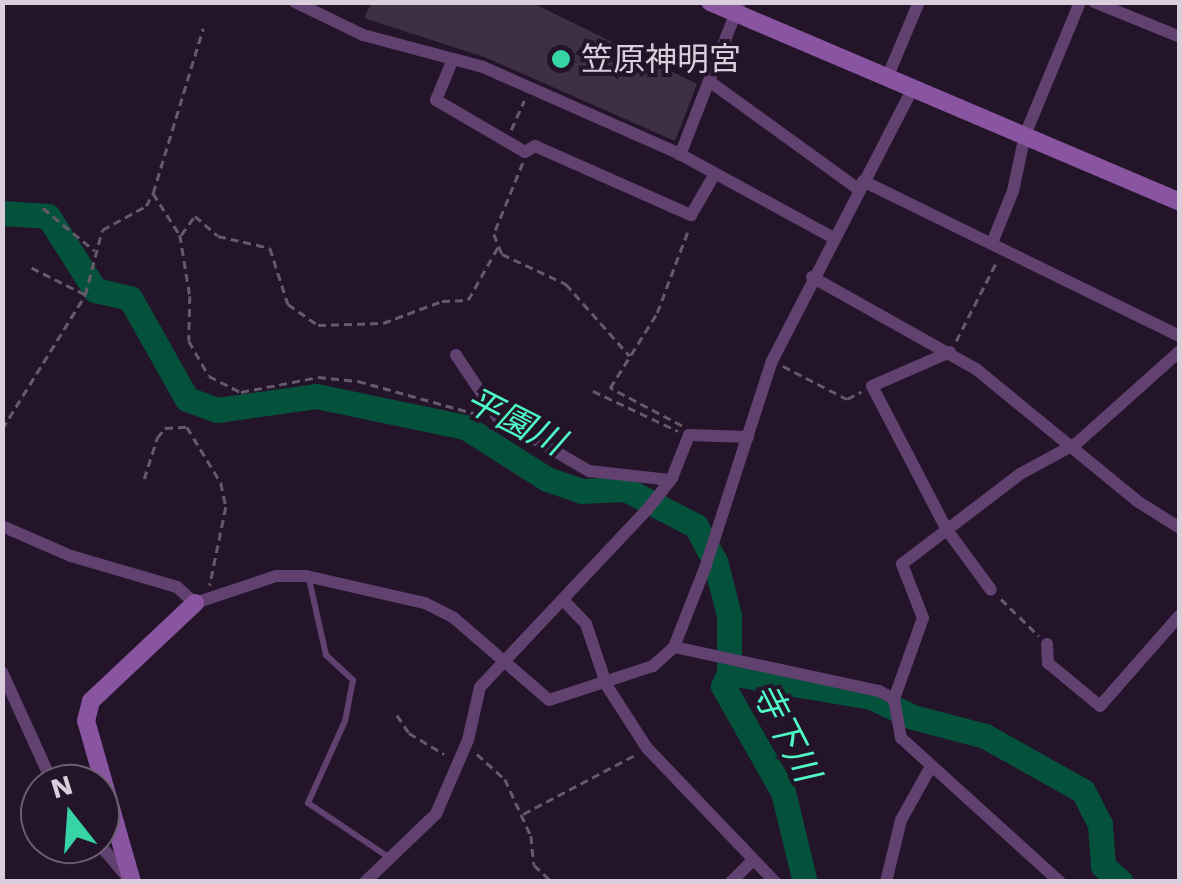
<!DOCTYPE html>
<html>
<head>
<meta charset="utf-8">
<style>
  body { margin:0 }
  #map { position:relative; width:1182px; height:884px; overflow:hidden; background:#231429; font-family:"Work Sans","Noto Sans JP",sans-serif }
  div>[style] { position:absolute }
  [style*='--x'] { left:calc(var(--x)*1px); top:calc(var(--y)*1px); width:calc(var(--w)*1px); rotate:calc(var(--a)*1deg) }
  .river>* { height:25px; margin:-12.5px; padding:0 12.5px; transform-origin:12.5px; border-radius:12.5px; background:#04513c }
  .building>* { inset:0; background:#3e2f45 }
  .path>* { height:2.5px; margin-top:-1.25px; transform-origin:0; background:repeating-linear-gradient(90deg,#66596b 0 8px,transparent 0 13px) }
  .lane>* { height:6px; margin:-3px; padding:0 3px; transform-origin:3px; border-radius:3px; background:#61416f }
  .street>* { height:12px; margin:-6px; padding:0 6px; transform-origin:6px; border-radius:6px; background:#61416f }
  .secondary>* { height:18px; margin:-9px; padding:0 9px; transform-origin:9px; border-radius:9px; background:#8954a0 }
  .dots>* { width:28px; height:28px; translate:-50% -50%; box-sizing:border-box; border:5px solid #231429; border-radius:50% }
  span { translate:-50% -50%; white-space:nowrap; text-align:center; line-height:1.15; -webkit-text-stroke:8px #231429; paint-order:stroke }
  .poi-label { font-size:32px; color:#d8cedc }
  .left { translate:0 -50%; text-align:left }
  .water-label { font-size:35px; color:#50fac6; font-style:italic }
  .frame { position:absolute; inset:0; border:5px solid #d8cedc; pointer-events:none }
  .north { position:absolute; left:20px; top:764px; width:100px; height:100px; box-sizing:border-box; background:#231429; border:2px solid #6b5e71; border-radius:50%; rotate:343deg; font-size:28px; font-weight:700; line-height:40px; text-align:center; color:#d8cedc }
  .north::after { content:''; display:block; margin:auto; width:35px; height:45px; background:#37d4a6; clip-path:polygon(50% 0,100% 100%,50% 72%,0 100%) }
</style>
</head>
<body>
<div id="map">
  <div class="river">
    <i style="--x:2;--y:213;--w:46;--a:3.7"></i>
    <i style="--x:48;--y:216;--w:88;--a:57.6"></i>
    <i style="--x:95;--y:290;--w:36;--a:13"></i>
    <i style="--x:130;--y:298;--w:116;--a:60.6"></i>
    <i style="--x:187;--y:399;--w:32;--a:20"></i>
    <i style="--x:217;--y:410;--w:100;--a:-8"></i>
    <i style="--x:316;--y:396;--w:152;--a:11.8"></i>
    <i style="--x:465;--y:427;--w:97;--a:32.4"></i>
    <i style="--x:547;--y:479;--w:36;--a:19"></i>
    <i style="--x:581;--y:491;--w:44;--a:-2.6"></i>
    <i style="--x:625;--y:489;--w:80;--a:27.5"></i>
    <i style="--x:696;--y:526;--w:40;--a:62"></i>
    <i style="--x:715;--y:561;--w:56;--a:75.5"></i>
    <i style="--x:729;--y:615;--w:58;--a:90"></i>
    <i style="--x:729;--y:673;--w:14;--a:115"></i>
    <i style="--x:723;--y:686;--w:122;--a:60.5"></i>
    <i style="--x:783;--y:792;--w:93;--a:76.3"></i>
    <i style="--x:729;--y:673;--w:144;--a:9.6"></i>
    <i style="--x:871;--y:697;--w:47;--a:25.5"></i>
    <i style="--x:913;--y:717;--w:74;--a:14.8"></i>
    <i style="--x:985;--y:736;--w:112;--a:29.3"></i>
    <i style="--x:1083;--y:791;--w:37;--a:63"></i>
    <i style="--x:1100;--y:824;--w:42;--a:85.9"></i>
    <i style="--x:1103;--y:866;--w:24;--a:42"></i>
  </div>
  <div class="building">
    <i style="clip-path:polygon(372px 2px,531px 2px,697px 84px,675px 141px,487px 58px,364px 18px)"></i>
  </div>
  <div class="path">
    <i style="--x:511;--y:130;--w:32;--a:-66"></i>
    <i style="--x:523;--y:163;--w:77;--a:112.2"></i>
    <i style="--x:494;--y:234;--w:22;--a:68"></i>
    <i style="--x:502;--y:254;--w:71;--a:25.1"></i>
    <i style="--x:566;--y:284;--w:96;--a:48.4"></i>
    <i style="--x:153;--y:193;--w:50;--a:57.3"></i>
    <i style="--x:180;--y:235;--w:62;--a:80.7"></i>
    <i style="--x:190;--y:296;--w:45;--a:91.3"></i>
    <i style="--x:189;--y:341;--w:40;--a:60.3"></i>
    <i style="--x:209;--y:376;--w:36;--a:27"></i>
    <i style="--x:241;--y:392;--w:78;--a:-11"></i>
    <i style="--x:318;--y:377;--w:40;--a:5.7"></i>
    <i style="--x:358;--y:381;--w:123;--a:15.6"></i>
    <i style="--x:43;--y:208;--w:67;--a:39.6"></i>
    <i style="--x:181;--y:235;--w:24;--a:-54"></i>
    <i style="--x:195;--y:216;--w:30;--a:41"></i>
    <i style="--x:218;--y:236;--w:53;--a:13"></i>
    <i style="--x:270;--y:248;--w:59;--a:72.2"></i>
    <i style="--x:288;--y:304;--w:37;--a:35"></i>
    <i style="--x:318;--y:325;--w:65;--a:-1.8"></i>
    <i style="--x:383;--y:323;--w:63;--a:-20.4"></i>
    <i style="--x:442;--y:301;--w:26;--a:-2"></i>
    <i style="--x:468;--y:300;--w:63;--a:-60.6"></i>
    <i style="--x:85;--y:295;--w:67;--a:-75.3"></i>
    <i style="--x:102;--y:230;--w:50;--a:-28.6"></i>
    <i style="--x:146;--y:206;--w:15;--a:-62"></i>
    <i style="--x:153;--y:193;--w:172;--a:-73.1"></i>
    <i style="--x:956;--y:341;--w:88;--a:-62.9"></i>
    <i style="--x:783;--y:366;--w:72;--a:27.3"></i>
    <i style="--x:847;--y:399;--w:16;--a:-27"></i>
    <i style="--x:593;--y:391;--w:94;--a:25.2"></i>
    <i style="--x:682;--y:426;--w:81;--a:-152.2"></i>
    <i style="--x:610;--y:388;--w:89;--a:-57.9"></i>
    <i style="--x:657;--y:313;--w:91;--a:-69.4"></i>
    <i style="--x:2;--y:429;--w:158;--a:-58.2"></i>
    <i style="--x:85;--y:295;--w:60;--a:-153.4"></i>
    <i style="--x:144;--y:479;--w:43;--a:-72.4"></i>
    <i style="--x:157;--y:438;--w:13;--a:-51"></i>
    <i style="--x:165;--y:428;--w:22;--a:-3"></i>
    <i style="--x:187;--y:427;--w:66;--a:58.7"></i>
    <i style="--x:221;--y:483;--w:25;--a:78"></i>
    <i style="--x:226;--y:507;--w:80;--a:101.6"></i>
    <i style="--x:1001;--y:599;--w:53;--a:44.2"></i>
    <i style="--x:397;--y:715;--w:22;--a:56"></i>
    <i style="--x:409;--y:733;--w:41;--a:31"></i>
    <i style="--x:477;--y:754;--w:38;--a:42"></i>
    <i style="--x:505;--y:779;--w:63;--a:65.5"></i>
    <i style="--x:531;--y:836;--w:29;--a:84"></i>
    <i style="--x:534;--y:865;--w:25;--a:43"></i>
    <i style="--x:523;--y:814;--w:127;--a:-27.8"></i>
  </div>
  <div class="lane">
    <i style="--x:309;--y:579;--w:78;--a:77.4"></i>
    <i style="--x:326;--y:655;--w:37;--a:43"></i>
    <i style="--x:353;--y:680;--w:42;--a:101"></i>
    <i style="--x:345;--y:721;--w:90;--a:114.3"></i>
    <i style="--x:308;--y:803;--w:95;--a:33.9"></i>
  </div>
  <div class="street">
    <i style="--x:295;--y:2;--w:76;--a:25.9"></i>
    <i style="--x:363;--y:35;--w:124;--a:14.9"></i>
    <i style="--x:483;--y:67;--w:211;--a:23.8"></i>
    <i style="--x:676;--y:152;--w:178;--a:28.6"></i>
    <i style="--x:1094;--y:2;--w:93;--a:22.1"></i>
    <i style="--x:453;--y:59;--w:44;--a:112.5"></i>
    <i style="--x:436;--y:100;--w:103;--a:30.3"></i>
    <i style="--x:525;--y:152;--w:12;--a:-31"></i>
    <i style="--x:535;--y:146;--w:171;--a:23.9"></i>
    <i style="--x:691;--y:215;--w:44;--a:-59.9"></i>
    <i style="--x:887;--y:78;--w:82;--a:-67.2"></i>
    <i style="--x:709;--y:81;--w:184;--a:35.9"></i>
    <i style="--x:680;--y:155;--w:164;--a:-68.6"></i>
    <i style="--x:863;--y:181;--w:353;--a:26.1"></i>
    <i style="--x:992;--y:243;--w:56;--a:-68"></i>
    <i style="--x:1013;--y:191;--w:57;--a:-77.9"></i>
    <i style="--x:1025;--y:135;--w:144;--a:-67.5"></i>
    <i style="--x:812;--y:277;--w:188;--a:29.3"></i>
    <i style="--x:976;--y:369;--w:208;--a:39.3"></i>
    <i style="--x:1137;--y:501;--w:51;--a:32.1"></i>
    <i style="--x:950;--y:352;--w:85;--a:156.4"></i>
    <i style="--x:872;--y:386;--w:162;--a:62.5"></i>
    <i style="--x:947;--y:530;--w:74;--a:53.7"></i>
    <i style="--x:456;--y:355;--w:76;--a:56.3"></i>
    <i style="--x:498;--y:418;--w:105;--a:30.2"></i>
    <i style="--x:589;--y:471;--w:81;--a:6.3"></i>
    <i style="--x:2;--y:526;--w:75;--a:23.5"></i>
    <i style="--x:71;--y:556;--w:110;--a:16.3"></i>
    <i style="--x:177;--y:587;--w:24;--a:42"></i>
    <i style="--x:195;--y:603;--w:85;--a:-18.4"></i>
    <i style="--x:276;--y:576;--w:30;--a:0"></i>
    <i style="--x:306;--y:576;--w:122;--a:12.8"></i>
    <i style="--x:425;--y:603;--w:33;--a:27"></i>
    <i style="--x:454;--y:618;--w:125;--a:40.8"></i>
    <i style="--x:549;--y:700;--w:109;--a:-18.1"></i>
    <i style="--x:653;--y:666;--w:28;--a:-42"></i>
    <i style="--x:674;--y:647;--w:85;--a:-68.6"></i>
    <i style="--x:705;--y:568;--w:218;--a:-72.1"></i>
    <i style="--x:772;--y:361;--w:307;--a:-62.7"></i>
    <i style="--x:564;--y:601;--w:32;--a:46"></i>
    <i style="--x:586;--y:624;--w:65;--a:71.3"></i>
    <i style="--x:607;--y:686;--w:74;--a:57.2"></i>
    <i style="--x:647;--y:748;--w:185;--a:46.3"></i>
    <i style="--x:1047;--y:644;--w:19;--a:87"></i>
    <i style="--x:1048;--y:663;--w:67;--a:39.6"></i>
    <i style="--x:1100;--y:706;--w:121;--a:-48.7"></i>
    <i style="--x:674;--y:647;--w:210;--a:12.1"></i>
    <i style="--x:879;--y:691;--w:17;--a:28"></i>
    <i style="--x:2;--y:672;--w:123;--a:65.5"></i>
    <i style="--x:99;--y:844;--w:48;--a:49.3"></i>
    <i style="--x:365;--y:882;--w:98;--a:-43.8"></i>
    <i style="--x:436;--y:814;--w:81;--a:-66.6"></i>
    <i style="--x:468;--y:740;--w:54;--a:-77.2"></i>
    <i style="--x:480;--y:687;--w:243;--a:-46.7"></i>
    <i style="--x:647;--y:510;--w:41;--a:-52"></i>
    <i style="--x:672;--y:478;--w:46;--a:-68.4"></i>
    <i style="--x:689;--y:435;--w:59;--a:1.9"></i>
    <i style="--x:731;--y:882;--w:30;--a:-45"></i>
    <i style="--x:886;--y:882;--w:64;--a:-76.4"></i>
    <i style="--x:901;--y:820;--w:57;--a:-60.8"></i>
    <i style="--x:1060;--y:882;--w:215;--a:-137.8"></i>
    <i style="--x:901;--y:738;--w:40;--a:-100"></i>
    <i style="--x:894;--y:699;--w:86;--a:-70.3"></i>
    <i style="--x:923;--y:618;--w:58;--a:-111.3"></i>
    <i style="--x:902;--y:564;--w:148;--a:-37.3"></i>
    <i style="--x:1020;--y:474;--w:65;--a:-28.5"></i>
    <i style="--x:1077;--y:443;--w:138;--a:-41.8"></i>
  </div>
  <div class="secondary">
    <i style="--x:710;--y:2;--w:511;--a:23.05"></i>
    <i style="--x:132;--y:882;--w:167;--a:-105.9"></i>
    <i style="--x:86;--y:721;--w:21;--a:-76"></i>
    <i style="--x:91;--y:701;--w:143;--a:-43.3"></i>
  </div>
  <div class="dots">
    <i style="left:561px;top:59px;background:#37d4a6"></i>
  </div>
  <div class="poi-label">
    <span class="left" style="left:581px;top:59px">笠原神明宮</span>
  </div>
  <div class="water-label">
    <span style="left:515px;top:421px;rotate:27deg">平園川</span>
    <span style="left:786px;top:732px;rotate:63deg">寺下川</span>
  </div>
  <div class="frame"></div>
  <div class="north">N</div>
</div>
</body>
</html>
